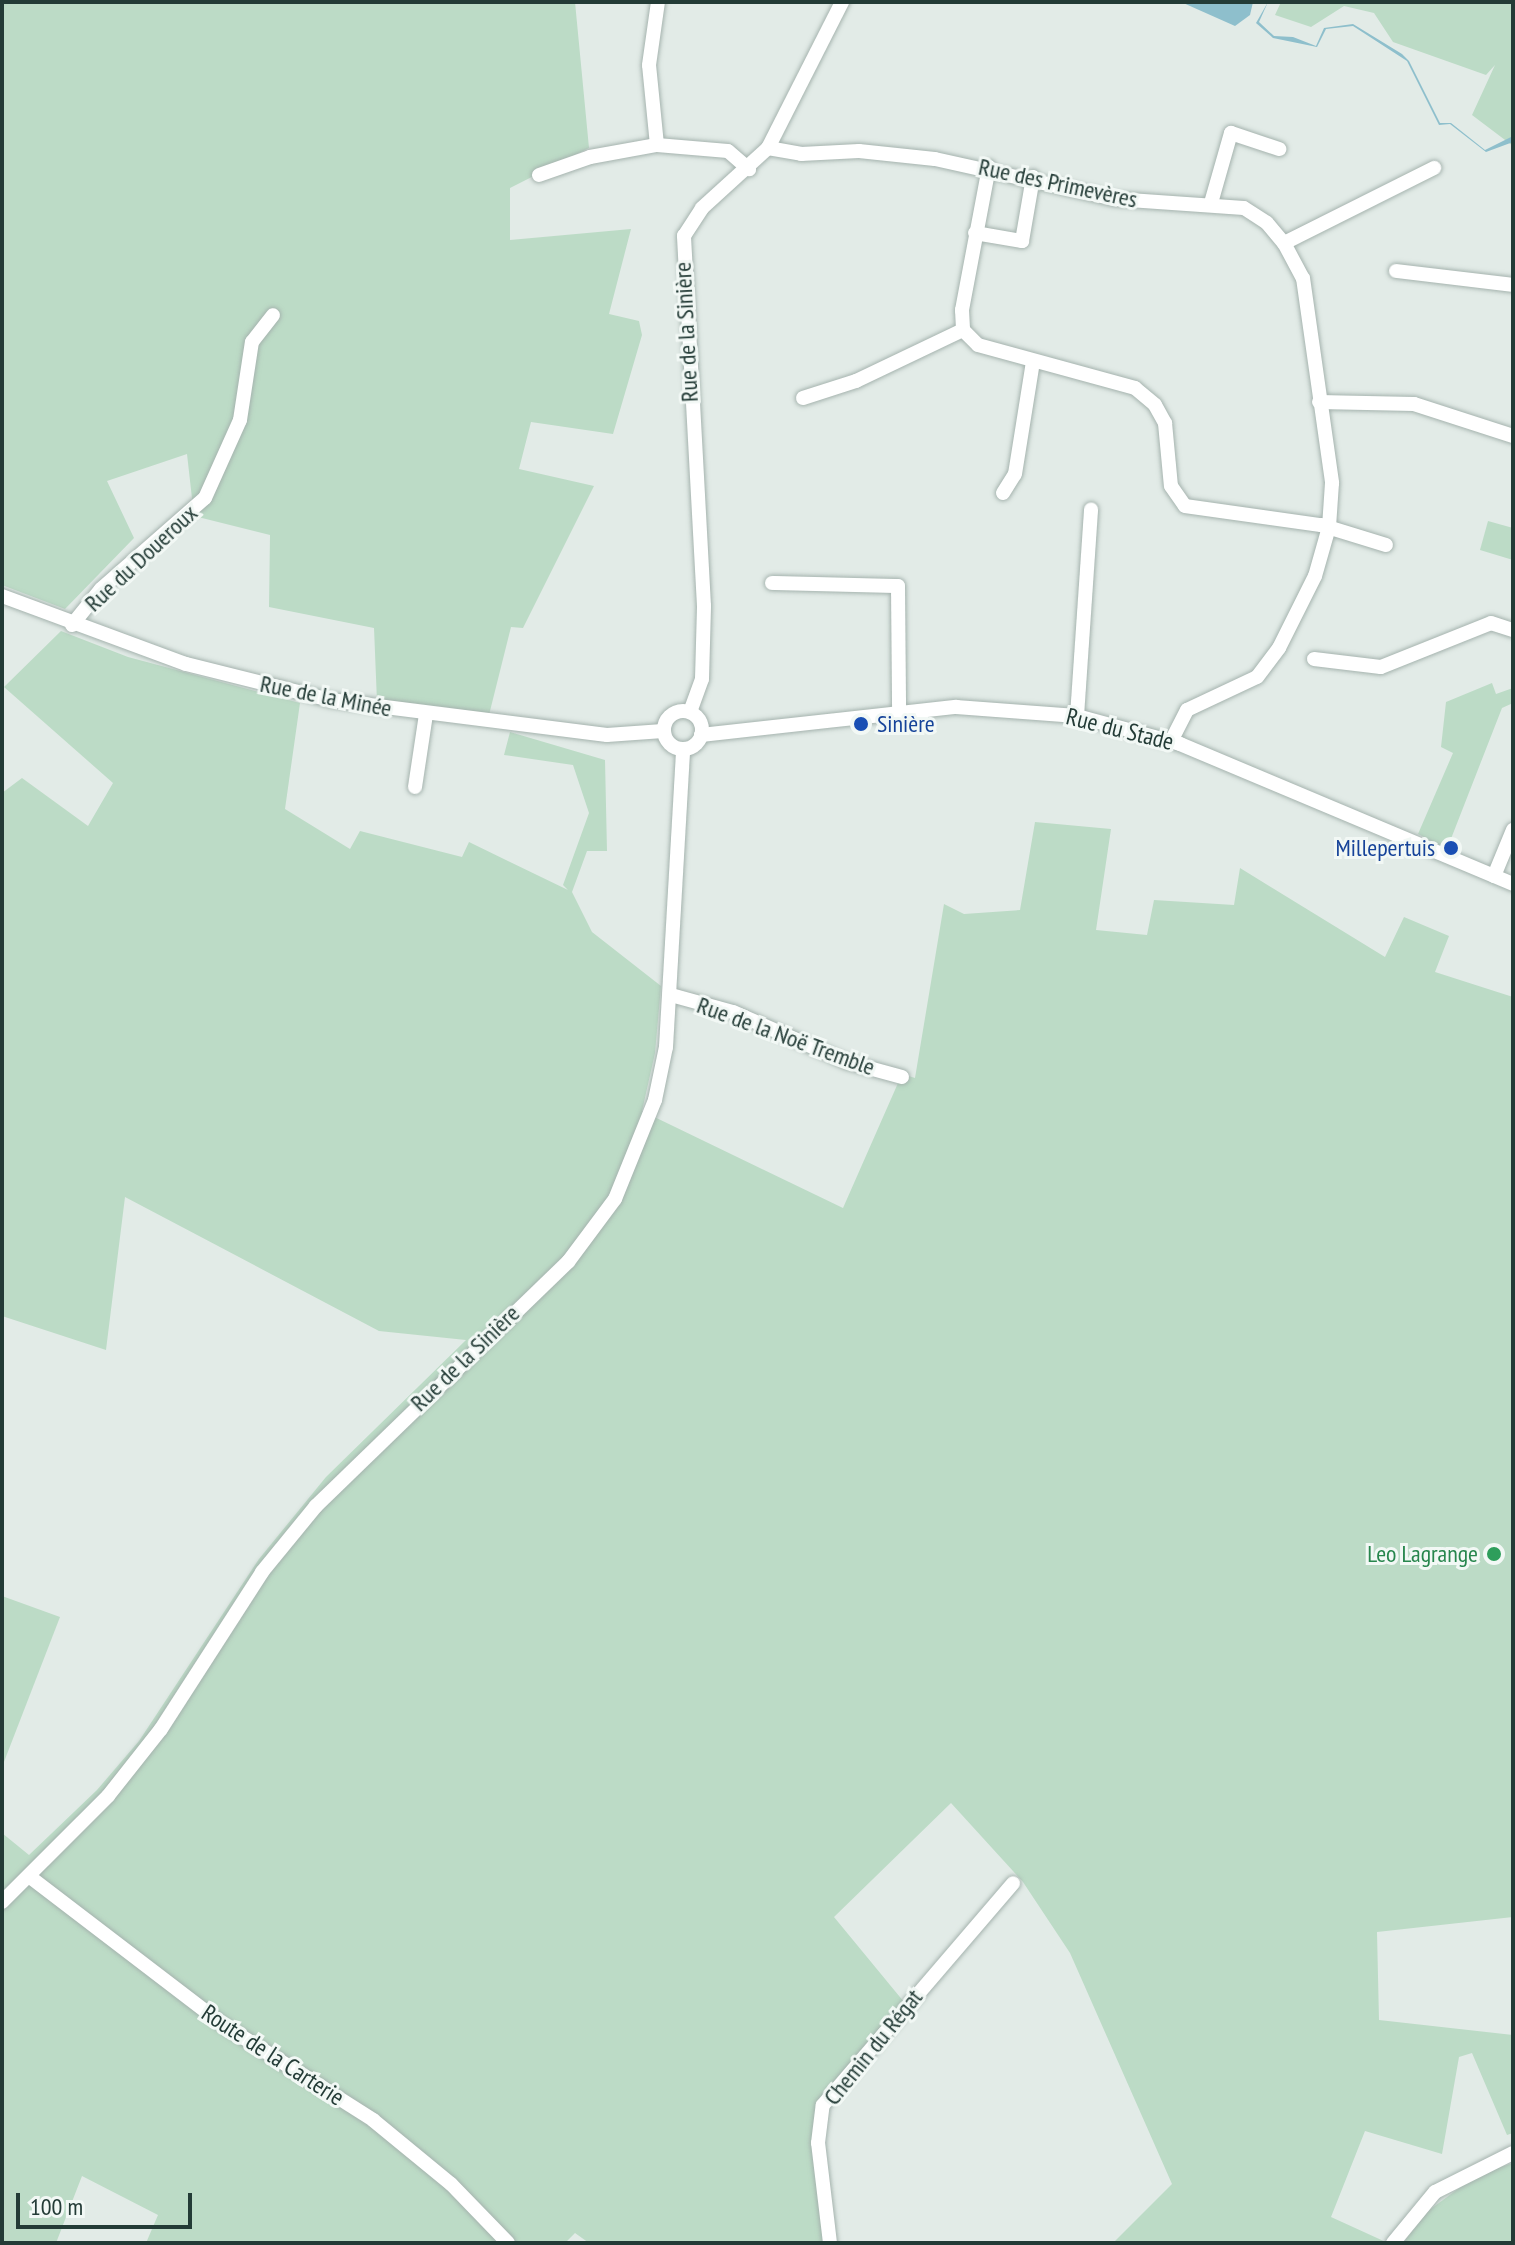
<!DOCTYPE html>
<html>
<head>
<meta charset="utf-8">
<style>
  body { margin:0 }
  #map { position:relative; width:1515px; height:2245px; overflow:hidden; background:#e2ebe7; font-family:"PT Sans Narrow",sans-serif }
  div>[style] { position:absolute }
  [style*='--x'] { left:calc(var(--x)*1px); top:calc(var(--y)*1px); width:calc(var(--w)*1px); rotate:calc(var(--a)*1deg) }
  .green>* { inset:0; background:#bcdbc6 }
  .water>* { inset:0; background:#8ebfcc }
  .roads { filter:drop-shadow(0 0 2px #a5b3ae) drop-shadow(0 0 2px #a5b3ae) }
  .minor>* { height:14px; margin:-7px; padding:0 7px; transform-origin:7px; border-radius:7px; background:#fff }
  .minor>.ring { margin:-7px; padding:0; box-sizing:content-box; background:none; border:14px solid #fff; border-radius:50% }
  .dots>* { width:22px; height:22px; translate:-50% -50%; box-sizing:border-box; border:4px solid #f2f8f5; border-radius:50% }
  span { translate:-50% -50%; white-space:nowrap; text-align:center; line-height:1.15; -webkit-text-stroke:6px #f2f8f5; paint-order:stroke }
  .street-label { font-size:24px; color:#233b36 }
  .transit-label { font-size:24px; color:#164399 }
  .left { translate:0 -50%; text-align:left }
  .right { translate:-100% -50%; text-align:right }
  .leisure-label { font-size:24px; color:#27864d }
  .frame { position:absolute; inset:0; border:4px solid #233b36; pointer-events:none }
  .scale { position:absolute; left:16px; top:2193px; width:176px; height:36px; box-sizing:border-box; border:4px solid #233b36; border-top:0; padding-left:10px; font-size:24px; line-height:28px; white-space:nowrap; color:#233b36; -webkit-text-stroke:6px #f2f8f5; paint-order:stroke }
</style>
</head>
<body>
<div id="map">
  <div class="green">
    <i style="clip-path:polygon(2px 2px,575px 2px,589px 148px,510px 188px,510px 240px,631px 229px,609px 314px,639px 321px,642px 335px,613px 434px,531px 422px,519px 469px,594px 486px,523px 628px,511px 627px,489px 715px,377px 702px,374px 628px,269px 607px,270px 535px,194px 516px,187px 454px,107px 481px,134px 538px,65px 609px,2px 585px)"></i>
    <i style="clip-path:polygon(1281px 2px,1513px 2px,1513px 146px,1472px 115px,1495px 65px,1486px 75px,1393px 42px,1374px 13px,1344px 6px,1311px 27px,1275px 15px)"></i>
    <i style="clip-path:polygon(1488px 521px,1513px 528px,1513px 560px,1480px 550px)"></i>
    <i style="clip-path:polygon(61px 631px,128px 657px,300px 703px,285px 809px,350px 849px,360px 831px,462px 857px,469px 842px,568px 890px,563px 885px,589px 813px,573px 765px,504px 755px,510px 732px,605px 760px,607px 851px,587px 851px,572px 892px,592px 932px,661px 986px,655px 1053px,642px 1111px,843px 1208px,902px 1074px,915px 1078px,944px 904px,964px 914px,1020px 910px,1035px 822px,1111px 829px,1096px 930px,1147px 935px,1154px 900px,1234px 905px,1240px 868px,1385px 957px,1404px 917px,1449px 936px,1435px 972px,1513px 997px,1513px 1917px,1377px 1932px,1379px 2020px,1513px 2035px,1513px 2133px,1507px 2135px,1472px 2053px,1459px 2057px,1442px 2154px,1365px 2131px,1331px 2217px,1388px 2243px,1113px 2243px,1172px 2184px,1070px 1953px,1023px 1882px,951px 1803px,834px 1917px,904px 2002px,823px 2102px,828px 2243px,589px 2243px,575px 2233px,565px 2243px,146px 2243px,158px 2215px,82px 2176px,56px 2243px,2px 2243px,2px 1833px,29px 1855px,97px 1790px,139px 1741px,259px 1559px,326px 1477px,466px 1340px,379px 1331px,125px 1197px,106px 1350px,2px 1316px,2px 793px,22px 778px,88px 826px,113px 783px,4px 687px)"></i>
    <i style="clip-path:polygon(1492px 683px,1496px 694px,1513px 688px,1513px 703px,1502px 708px,1447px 849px,1418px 834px,1453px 753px,1441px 747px,1446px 702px)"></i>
    <i style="clip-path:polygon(2px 1596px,60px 1617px,2px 1767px)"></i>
    <i style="clip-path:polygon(1513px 2163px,1513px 2243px,1403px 2243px,1428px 2211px,1477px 2175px)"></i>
  </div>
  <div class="water">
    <i style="clip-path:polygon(1181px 2px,1253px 2px,1250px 15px,1235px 26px)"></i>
    <i style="clip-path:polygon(1268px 2px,1259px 22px,1274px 36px,1293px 37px,1316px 46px,1324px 28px,1353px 24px,1402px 54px,1409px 61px,1440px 123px,1451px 123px,1485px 150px,1513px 136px,1513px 142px,1486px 152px,1450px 124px,1439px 125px,1407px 61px,1353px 26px,1326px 29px,1317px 47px,1273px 38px,1256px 23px)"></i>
  </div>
  <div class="roads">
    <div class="minor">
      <i style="--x:657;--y:145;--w:80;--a:-95.7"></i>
      <i style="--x:649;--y:65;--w:64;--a:-81.9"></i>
      <i style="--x:768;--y:148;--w:34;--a:10"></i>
      <i style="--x:801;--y:154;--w:58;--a:-3"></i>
      <i style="--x:859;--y:151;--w:76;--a:6"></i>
      <i style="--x:935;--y:159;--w:184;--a:12.5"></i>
      <i style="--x:1115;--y:199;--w:129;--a:4"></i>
      <i style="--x:1244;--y:208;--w:27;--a:33"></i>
      <i style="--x:1267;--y:223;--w:26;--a:50"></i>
      <i style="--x:1284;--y:243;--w:40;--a:62"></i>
      <i style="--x:1303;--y:278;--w:207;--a:81.9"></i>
      <i style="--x:1332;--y:483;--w:44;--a:93.9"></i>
      <i style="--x:1329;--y:527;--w:51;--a:105.9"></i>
      <i style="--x:1315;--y:576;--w:80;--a:116.6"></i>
      <i style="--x:1279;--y:648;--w:36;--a:127"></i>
      <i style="--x:1257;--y:677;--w:77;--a:154.8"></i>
      <i style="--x:1187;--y:710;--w:35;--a:117"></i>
      <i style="--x:989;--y:167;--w:146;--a:100.7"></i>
      <i style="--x:962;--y:310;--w:20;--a:87"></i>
      <i style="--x:963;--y:330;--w:21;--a:45"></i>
      <i style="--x:978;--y:345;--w:163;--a:15.3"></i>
      <i style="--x:1135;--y:388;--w:26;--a:40"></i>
      <i style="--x:1155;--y:405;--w:21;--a:61"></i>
      <i style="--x:1165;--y:423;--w:63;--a:84.6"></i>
      <i style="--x:1171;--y:486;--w:24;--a:55"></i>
      <i style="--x:1185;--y:506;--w:137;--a:8"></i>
      <i style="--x:1321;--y:525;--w:68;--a:17.1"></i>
      <i style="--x:539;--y:175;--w:54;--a:-19.4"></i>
      <i style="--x:590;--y:157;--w:68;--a:-10.2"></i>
      <i style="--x:657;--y:145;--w:71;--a:4.8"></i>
      <i style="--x:728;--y:151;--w:28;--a:41"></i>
      <i style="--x:1211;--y:203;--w:73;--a:-74.1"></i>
      <i style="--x:1231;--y:133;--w:51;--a:18.4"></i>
      <i style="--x:975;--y:233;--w:48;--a:9.7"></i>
      <i style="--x:1022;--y:241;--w:65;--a:-80.2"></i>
      <i style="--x:1284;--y:243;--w:168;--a:-26.6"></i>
      <i style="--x:1396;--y:271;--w:118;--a:6.8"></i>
      <i style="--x:803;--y:398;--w:56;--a:-17.8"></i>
      <i style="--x:856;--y:381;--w:119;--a:-25.5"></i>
      <i style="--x:1319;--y:402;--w:95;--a:1.2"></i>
      <i style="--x:1414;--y:404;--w:104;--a:17.9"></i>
      <i style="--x:1003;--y:493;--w:22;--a:-58"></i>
      <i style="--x:1015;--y:474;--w:114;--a:-80.9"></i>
      <i style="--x:772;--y:583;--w:126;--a:1.4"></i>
      <i style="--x:898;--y:586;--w:126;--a:89.5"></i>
      <i style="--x:2;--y:596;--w:196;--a:20.3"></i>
      <i style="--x:186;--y:664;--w:148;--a:14"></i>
      <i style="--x:330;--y:700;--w:279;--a:7.2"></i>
      <i style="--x:607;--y:735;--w:56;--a:-4.1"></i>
      <i style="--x:72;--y:625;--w:46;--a:-51.1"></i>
      <i style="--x:101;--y:589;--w:138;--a:-41.2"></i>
      <i style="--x:205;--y:498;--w:85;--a:-65.8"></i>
      <i style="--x:240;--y:420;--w:79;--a:-81.3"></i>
      <i style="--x:252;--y:342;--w:34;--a:-52"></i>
      <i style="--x:1314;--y:659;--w:67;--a:6.8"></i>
      <i style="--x:1381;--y:667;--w:118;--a:-21.8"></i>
      <i style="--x:1491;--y:623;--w:23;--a:18"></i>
      <i class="ring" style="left:664px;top:711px;width:24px;height:24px"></i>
      <i style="--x:690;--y:712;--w:35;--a:-70"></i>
      <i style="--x:702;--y:679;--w:73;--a:-88.4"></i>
      <i style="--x:704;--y:606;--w:371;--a:-93.1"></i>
      <i style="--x:684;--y:236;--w:33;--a:-57"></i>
      <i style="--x:702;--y:208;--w:89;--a:-42.3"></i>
      <i style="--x:768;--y:148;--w:164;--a:-63.1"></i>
      <i style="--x:1077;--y:716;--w:207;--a:-86.1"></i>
      <i style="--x:701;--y:735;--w:257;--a:-6.3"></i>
      <i style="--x:956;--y:707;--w:121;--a:4.3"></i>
      <i style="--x:1077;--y:716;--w:107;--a:15.2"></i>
      <i style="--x:1180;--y:744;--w:361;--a:22.8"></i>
      <i style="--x:415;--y:787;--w:74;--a:-81.4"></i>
      <i style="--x:1494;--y:876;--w:50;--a:-67.6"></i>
      <i style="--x:671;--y:995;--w:64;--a:15.3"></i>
      <i style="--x:733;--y:1012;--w:124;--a:23.7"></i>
      <i style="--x:847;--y:1062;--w:57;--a:15.3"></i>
      <i style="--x:30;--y:1877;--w:242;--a:37.4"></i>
      <i style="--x:222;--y:2024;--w:179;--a:32.4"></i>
      <i style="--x:373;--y:2120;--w:101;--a:39.4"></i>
      <i style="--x:451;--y:2184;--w:82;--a:46"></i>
      <i style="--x:2;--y:1902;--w:150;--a:-45"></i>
      <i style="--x:108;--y:1796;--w:85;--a:-51.7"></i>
      <i style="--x:161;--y:1729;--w:187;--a:-57.2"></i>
      <i style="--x:262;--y:1572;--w:85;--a:-50.7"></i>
      <i style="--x:316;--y:1506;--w:351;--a:-44.1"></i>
      <i style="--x:568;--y:1262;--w:79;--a:-53.3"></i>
      <i style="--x:615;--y:1199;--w:107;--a:-68"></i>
      <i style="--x:655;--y:1100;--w:54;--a:-78.3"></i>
      <i style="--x:666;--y:1047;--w:298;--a:-86.7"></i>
      <i style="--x:830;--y:2243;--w:101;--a:-96.8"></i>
      <i style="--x:818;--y:2143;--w:38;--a:-83"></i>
      <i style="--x:823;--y:2105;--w:292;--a:-49.4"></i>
      <i style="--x:1393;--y:2243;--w:66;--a:-50.5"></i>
      <i style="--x:1435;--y:2192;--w:87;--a:-26.6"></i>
    </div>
  </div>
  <div class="dots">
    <i style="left:861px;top:724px;background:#1a4fb4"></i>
    <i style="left:1451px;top:848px;background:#1a4fb4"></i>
    <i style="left:1494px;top:1554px;background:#2e9e5b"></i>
  </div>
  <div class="street-label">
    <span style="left:1058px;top:183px;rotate:12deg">Rue des Primevères</span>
    <span style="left:686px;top:332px;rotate:-93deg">Rue de la Sinière</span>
    <span style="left:141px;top:558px;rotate:-43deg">Rue du Doueroux</span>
    <span style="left:326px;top:696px;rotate:11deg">Rue de la Minée</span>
    <span style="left:1120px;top:729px;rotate:14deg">Rue du Stade</span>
    <span style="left:786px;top:1036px;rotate:20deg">Rue de la Noë Tremble</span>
    <span style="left:465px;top:1358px;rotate:-44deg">Rue de la Sinière</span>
    <span style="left:873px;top:2047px;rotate:-51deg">Chemin du Régat</span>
    <span style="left:273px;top:2055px;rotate:33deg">Route de la Carterie</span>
  </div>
  <div class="transit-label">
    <span class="left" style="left:877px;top:724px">Sinière</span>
    <span class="right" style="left:1435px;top:848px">Millepertuis</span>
  </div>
  <div class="leisure-label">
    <span class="right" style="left:1478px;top:1554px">Leo Lagrange</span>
  </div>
  <div class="frame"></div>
  <div class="scale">100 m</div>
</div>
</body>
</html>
